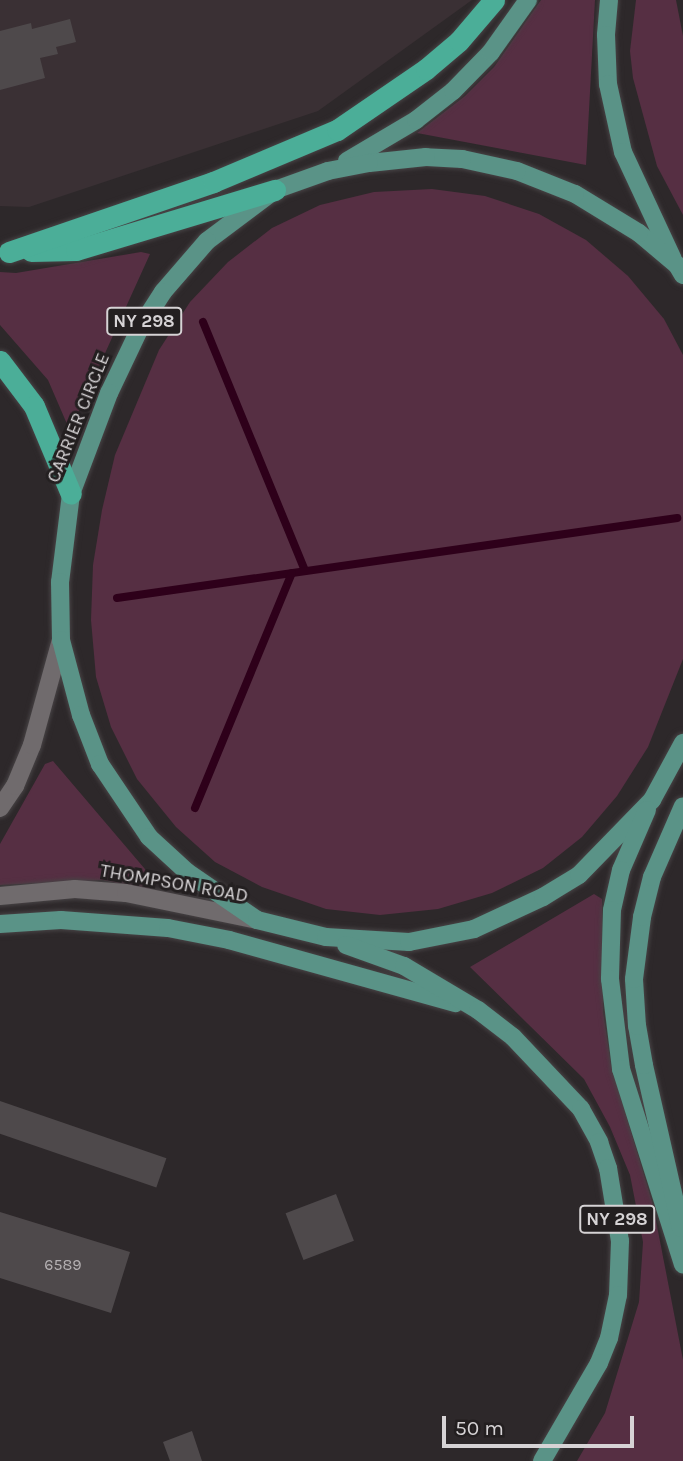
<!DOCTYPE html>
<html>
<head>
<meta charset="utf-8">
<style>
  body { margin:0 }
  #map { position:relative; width:683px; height:1461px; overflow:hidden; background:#2d282a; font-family:Karla,sans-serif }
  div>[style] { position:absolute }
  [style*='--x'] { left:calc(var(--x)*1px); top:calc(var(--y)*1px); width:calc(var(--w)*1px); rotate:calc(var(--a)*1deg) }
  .built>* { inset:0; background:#3a3034 }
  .green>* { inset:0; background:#562f43 }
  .stream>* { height:8px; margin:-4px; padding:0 4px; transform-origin:4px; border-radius:4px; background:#2e001a }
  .building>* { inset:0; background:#4e494b; transform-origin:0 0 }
  .roads { filter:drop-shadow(0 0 2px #474345) drop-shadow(0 0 2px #474345) }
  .secondary>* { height:18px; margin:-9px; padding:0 9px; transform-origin:9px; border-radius:9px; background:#706b6d }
  .primary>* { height:18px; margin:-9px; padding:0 9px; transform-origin:9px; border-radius:9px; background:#5a9387 }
  .highway>* { height:21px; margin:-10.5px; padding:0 10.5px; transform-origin:10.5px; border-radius:10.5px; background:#4bae98 }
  span { translate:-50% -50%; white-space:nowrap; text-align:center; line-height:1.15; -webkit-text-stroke:6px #231f20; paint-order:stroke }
  .number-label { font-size:16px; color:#b4b0b2 }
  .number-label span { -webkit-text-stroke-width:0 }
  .shield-label span { padding:2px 5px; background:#231f20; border:2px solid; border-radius:5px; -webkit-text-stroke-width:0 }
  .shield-label { font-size:18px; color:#d6d3d5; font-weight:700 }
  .street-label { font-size:19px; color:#d6d3d5 }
  .scale { position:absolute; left:442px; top:1416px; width:192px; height:32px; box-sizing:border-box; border:4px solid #d6d3d5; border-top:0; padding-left:9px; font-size:21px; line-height:24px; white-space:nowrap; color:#d6d3d5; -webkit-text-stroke:5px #231f20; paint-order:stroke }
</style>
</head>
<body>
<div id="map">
  <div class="built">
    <i style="clip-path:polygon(0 0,472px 0,318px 111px,29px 207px,0 206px)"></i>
  </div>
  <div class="green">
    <i style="clip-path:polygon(541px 0,595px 0,586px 165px,417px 133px,465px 96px,494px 67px)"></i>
    <i style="clip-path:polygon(636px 0,676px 0,683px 36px,683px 215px,657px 166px,633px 78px,630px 51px)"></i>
    <i style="clip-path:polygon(432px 189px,485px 196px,539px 214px,586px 240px,628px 276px,664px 319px,683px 355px,683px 659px,648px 747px,617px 796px,582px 837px,543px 868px,492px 893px,438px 909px,380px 915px,326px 909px,262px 887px,215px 862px,176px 827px,137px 779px,111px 727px,96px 677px,91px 620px,93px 565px,102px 510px,115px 455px,159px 350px,190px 302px,228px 262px,272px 228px,320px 205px,374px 192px)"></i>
    <i style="clip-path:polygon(141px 252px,150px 254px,72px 426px,67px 424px,48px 380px,0 325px,0 272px,16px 273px)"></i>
    <i style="clip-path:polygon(53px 761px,156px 882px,148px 890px,103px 880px,0 885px,0 844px,45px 764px)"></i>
    <i style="clip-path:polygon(594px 894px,602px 899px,603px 1011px,611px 1065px,653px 1205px,683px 1360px,683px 1461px,577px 1461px,605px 1413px,639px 1302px,643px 1242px,630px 1175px,610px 1127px,584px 1079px,470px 967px)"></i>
  </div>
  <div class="stream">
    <i style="--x:203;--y:322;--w:269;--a:67.7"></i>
    <i style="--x:117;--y:598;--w:566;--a:-8.13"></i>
    <i style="--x:195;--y:808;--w:254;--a:-67.6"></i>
  </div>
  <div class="building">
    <i style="clip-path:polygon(70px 19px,76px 42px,56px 47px,58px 54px,40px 58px,45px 78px,0 90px,0 31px,31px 23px,32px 29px)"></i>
    <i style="left:0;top:1101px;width:176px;height:31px;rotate:19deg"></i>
    <i style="left:336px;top:1194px;width:50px;height:54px;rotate:69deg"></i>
    <i style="clip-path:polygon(0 1212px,130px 1252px,111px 1313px,0 1278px)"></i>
    <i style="clip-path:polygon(192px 1431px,202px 1461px,170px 1461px,163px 1442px)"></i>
  </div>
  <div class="roads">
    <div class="secondary">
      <i style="--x:0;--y:808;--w:27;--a:-56"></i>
      <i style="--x:15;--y:786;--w:44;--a:-67.5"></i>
      <i style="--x:32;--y:745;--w:109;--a:-74.6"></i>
      <i style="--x:0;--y:896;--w:75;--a:-5.3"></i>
      <i style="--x:75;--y:889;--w:51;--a:4.5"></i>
      <i style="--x:126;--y:893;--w:134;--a:11.6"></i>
    </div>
    <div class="primary">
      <i style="--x:609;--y:0;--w:35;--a:95"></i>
      <i style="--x:606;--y:35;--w:49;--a:87.7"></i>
      <i style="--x:608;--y:84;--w:70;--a:77.6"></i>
      <i style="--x:623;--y:152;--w:118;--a:65"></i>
      <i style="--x:347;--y:161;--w:80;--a:-30.7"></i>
      <i style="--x:416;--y:120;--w:47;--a:-38.1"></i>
      <i style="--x:453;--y:91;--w:54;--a:-45.7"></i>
      <i style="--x:491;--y:52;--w:64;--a:-54.6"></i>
      <i style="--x:683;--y:275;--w:12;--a:-121"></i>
      <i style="--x:677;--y:265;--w:50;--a:-139.9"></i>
      <i style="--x:639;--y:233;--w:75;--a:-148.6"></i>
      <i style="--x:575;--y:194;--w:62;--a:-158.4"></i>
      <i style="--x:517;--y:171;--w:56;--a:-167.7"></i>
      <i style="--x:462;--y:159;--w:36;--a:-177"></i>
      <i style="--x:426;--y:157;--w:57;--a:174"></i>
      <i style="--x:369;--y:163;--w:42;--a:169"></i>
      <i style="--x:328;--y:171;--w:56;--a:160.3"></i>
      <i style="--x:275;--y:190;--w:85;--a:143.1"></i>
      <i style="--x:207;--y:241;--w:67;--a:130.8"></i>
      <i style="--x:163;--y:292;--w:40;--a:122.9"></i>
      <i style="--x:141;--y:326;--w:74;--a:115.5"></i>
      <i style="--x:109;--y:393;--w:108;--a:110.6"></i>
      <i style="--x:71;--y:494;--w:89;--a:97.1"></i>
      <i style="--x:60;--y:582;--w:58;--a:89"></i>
      <i style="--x:61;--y:640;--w:78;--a:75.1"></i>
      <i style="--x:81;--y:715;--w:53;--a:68.8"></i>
      <i style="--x:100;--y:764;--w:88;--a:56.1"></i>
      <i style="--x:149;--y:837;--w:52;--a:42.6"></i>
      <i style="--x:187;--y:872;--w:85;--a:34.4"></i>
      <i style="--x:257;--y:920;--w:71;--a:13.8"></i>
      <i style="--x:326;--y:937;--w:83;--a:3.4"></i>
      <i style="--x:409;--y:942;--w:66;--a:-11.3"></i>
      <i style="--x:474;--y:929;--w:76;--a:-24.9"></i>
      <i style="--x:543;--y:897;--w:42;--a:-31.4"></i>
      <i style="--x:579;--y:875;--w:105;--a:-45.8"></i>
      <i style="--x:652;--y:800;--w:65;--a:-61.5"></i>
      <i style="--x:647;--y:810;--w:65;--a:113.4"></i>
      <i style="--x:621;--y:870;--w:41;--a:102.7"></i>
      <i style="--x:612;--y:910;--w:69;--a:91.7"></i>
      <i style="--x:610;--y:979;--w:91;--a:83"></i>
      <i style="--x:621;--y:1069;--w:205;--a:72.4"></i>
      <i style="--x:0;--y:924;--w:61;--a:-3.8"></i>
      <i style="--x:61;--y:920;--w:107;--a:4.3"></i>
      <i style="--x:168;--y:928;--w:62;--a:11.1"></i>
      <i style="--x:229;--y:940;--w:235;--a:15.6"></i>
      <i style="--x:346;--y:945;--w:62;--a:19.9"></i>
      <i style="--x:404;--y:966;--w:86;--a:30.7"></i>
      <i style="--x:478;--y:1010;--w:44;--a:37.6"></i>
      <i style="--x:513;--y:1037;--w:99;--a:46.6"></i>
      <i style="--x:581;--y:1109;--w:38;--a:61"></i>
      <i style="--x:599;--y:1142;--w:28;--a:71"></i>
      <i style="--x:608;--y:1168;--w:74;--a:80.7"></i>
      <i style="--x:620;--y:1241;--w:54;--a:92.1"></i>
      <i style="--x:618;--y:1295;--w:44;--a:101.8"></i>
      <i style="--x:609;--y:1338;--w:27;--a:112"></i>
      <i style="--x:599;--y:1363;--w:113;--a:120.2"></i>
      <i style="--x:681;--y:1228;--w:167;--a:-102.8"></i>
      <i style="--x:644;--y:1065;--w:40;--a:-100"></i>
      <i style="--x:637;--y:1026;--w:47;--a:-93.7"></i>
      <i style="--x:634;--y:979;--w:63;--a:-82.6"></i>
      <i style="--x:642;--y:917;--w:41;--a:-76"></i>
      <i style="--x:652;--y:877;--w:77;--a:-66.4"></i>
    </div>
    <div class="highway">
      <i style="--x:31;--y:251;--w:45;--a:-1.3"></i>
      <i style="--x:76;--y:250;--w:208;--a:-16.8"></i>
      <i style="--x:9;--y:252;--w:216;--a:-18.9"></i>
      <i style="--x:213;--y:182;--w:134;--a:-22.8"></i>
      <i style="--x:337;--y:130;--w:108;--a:-34.4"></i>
      <i style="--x:426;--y:69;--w:43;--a:-40.3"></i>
      <i style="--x:459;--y:41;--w:54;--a:-49.5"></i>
      <i style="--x:0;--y:361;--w:56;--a:52.9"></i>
      <i style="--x:34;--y:406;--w:95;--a:67.2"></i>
    </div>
  </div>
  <div class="number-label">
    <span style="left:63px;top:1265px">6589</span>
  </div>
  <div class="shield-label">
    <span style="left:144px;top:321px">NY 298</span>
    <span style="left:617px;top:1219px">NY 298</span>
  </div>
  <div class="street-label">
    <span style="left:79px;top:418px;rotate:-68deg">CARRIER CIRCLE</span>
    <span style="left:174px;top:884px;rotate:10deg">THOMPSON ROAD</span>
  </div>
  <div class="scale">50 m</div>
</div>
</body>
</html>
